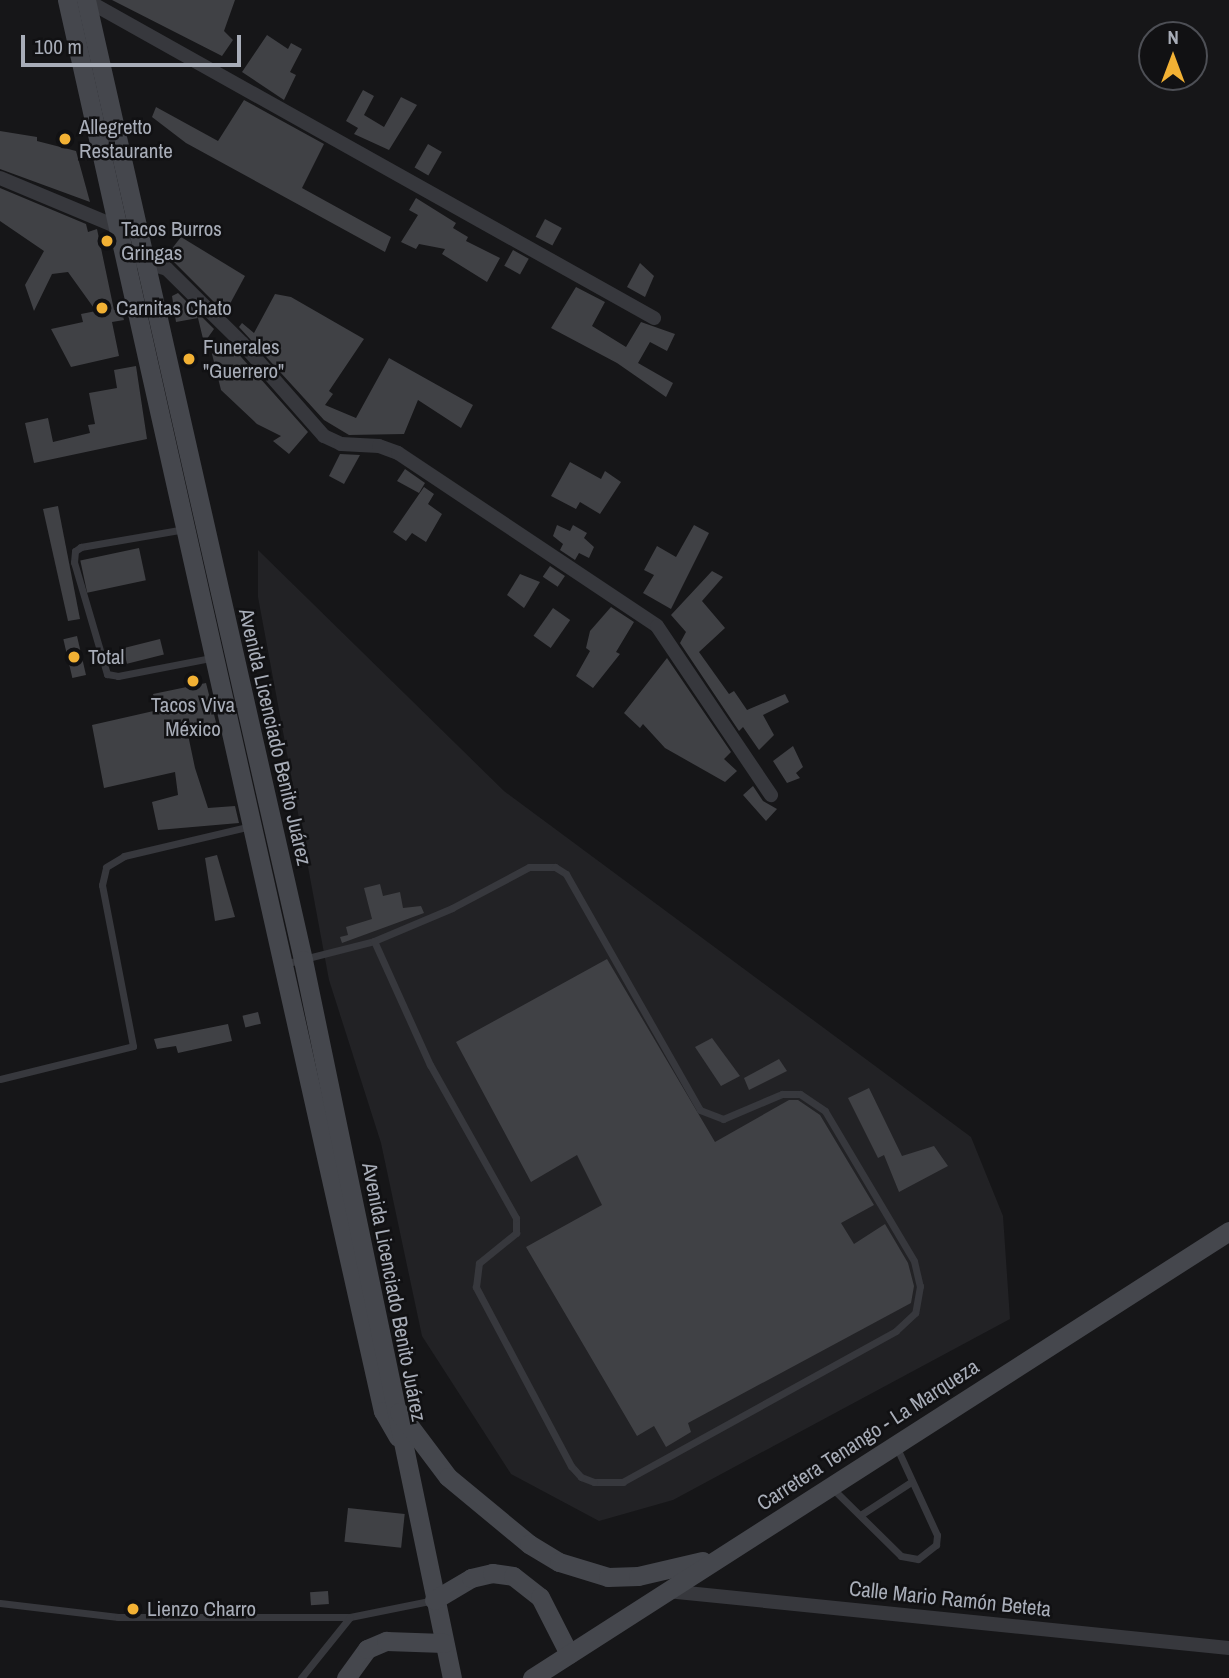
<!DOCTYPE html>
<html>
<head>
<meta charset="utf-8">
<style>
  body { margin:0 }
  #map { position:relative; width:1229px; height:1678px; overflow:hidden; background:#161618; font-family:"Archivo Narrow",sans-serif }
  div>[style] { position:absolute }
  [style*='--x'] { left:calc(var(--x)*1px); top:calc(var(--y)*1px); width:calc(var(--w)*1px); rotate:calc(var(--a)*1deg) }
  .built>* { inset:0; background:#222225 }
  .building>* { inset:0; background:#404145; transform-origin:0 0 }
  .service>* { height:7px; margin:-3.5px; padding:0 3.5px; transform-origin:3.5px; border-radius:3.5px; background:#37383d }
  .minor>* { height:14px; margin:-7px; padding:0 7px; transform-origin:7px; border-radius:7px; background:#37383d }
  .secondary>* { height:19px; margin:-9.5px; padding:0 9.5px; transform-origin:9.5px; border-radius:9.5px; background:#45474d }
  .dots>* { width:19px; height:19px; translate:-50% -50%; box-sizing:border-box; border:4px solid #111113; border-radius:50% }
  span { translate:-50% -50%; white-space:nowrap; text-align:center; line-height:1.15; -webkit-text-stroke:5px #111113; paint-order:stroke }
  .poi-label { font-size:21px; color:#a8adb8 }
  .left { translate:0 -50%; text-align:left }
  .street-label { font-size:21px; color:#a8adb8 }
  .north { position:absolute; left:1138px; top:21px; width:70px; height:70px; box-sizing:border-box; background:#111113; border:2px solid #4d4f55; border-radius:50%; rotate:0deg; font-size:19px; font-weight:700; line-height:28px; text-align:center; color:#a8adb8 }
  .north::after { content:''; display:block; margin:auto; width:24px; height:32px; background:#f2b134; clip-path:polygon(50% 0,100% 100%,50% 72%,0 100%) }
  .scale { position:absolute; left:21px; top:35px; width:220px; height:32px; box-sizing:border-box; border:4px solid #a8adb8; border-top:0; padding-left:9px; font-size:21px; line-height:24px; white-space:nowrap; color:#a8adb8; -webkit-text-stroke:5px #111113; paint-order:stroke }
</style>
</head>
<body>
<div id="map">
  <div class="built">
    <i style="clip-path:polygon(258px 550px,504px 791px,971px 1137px,1003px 1216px,1010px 1319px,673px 1500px,599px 1521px,511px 1474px,422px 1336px,381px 1143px,329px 980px,258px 597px)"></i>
  </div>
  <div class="building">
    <i style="clip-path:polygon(112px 0,235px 0,224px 31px,233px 40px,222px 56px)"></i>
    <i style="clip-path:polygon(267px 35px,288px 49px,291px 43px,302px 49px,290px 72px,296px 75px,284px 100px,242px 72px)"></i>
    <i style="clip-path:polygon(363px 90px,374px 96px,364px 115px,384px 127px,401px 97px,417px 105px,389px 150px,354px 134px,358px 128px,346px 121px)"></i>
    <i style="clip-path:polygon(244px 100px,324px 144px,302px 188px,391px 237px,385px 252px,186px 143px,152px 117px,156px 107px,218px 141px)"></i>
    <i style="clip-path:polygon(0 131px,37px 137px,37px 141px,76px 151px,90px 202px,0 169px)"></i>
    <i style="left:428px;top:144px;width:16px;height:27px;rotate:30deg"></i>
    <i style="clip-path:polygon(0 188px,86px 224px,88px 232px,97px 229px,114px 310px,121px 309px,124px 320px,112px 322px,119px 356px,71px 367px,51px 329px,83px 322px,81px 314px,96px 311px,68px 272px,52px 274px,34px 311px,25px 285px,44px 251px,0 221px)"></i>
    <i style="clip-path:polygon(416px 198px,456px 223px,453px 228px,468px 237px,466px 241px,500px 258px,487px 282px,442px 254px,445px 249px,419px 244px,416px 249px,401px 242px,418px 215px,409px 210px)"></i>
    <i style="left:545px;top:219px;width:19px;height:20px;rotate:28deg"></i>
    <i style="clip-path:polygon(181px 237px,245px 276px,225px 313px,167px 255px)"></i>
    <i style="left:513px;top:250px;width:18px;height:18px;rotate:29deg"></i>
    <i style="clip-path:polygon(640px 263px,654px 276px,645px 297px,627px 287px)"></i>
    <i style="clip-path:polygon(576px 287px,605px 302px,592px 326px,626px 347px,641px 322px,675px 334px,667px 351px,650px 342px,638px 363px,673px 383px,666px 397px,617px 363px,551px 328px)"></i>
    <i style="clip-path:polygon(178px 293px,214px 329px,204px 343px,198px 318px,176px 322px,172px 296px)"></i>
    <i style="clip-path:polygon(275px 294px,291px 297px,364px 339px,329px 391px,333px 394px,325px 405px,356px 418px,389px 358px,473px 405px,461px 428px,418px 400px,404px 434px,349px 435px,324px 420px,239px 327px,242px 323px,254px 333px)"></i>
    <i style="clip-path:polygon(226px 340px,308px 432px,289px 454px,273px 441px,281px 436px,257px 424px,221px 390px,212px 354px)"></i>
    <i style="clip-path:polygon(136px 366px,147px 439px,34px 463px,25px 423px,48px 418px,53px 442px,90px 433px,88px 425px,95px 424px,89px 393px,117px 388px,114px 370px)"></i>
    <i style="clip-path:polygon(340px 454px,360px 455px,344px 484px,329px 476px)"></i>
    <i style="clip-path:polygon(570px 462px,601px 479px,605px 471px,621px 482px,600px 514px,580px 502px,576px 509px,551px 496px)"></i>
    <i style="clip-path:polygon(405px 469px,425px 483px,419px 493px,397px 481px)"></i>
    <i style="clip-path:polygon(424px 487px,434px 494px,428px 504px,442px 514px,426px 542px,412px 533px,406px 541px,393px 532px)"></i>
    <i style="clip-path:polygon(58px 506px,80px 619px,68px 621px,43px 509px)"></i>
    <i style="clip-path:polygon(557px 525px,570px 531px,573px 525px,587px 533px,584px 538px,594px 547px,589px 558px,579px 553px,575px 560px,560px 550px,563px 544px,553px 536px)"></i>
    <i style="clip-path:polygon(694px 525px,709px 533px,671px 609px,643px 593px,654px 575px,644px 570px,657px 546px,676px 557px)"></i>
    <i style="left:139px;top:548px;width:33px;height:60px;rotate:78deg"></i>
    <i style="left:550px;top:566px;width:18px;height:13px;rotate:34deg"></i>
    <i style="clip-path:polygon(712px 571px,723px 577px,702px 601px,725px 628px,699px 652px,729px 694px,734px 691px,747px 710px,785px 694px,789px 702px,763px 715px,774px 735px,759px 750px,743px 727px,739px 731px,680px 643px,686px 632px,671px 615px)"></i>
    <i style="clip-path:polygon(520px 574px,540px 582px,524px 608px,507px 595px)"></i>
    <i style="clip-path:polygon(611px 607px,634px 622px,616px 652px,620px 654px,593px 688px,576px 676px,590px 651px,586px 648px,590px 631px)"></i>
    <i style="left:553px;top:608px;width:21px;height:34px;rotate:35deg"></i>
    <i style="left:77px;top:636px;width:40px;height:14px;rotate:77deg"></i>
    <i style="left:160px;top:639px;width:16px;height:38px;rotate:76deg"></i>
    <i style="clip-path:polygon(667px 658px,731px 752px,724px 759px,737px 771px,725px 782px,665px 748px,643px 724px,640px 728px,624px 713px)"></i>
    <i style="clip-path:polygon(206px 683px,220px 738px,212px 723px,187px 730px,195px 768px,208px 808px,235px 806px,239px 823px,158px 830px,152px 802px,178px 795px,175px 772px,104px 788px,92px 725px,158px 710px,153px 694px)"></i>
    <i style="clip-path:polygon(793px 746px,803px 767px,796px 773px,800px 778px,787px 783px,773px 761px)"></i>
    <i style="clip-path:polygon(753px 786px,763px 801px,777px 809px,766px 821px,743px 795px)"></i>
    <i style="clip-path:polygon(217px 855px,235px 917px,215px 921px,205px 858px)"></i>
    <i style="clip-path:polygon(380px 884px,383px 896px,400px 892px,403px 908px,421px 906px,424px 913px,342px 943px,340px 937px,348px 935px,346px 927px,372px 919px,364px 888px)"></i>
    <i style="clip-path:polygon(607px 959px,715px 1142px,789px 1100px,798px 1100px,820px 1115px,874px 1205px,841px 1223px,854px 1244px,885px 1224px,908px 1263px,914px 1286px,911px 1303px,688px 1423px,691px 1432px,666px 1447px,654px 1426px,637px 1436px,526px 1247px,602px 1205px,577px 1155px,531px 1182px,456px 1042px)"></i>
    <i style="left:258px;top:1012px;width:12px;height:16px;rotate:76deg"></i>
    <i style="clip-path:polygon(228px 1024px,232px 1041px,178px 1053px,176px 1046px,157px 1049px,154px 1039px)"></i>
    <i style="clip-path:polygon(712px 1038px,740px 1076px,721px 1086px,695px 1047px)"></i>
    <i style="clip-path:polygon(779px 1059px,787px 1071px,749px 1090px,744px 1078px)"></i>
    <i style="clip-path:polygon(869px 1088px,902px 1156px,934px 1146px,948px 1166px,899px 1192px,884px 1155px,878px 1158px,848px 1098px)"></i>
    <i style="left:348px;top:1508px;width:57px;height:34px;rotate:6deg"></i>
    <i style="left:328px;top:1591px;width:13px;height:18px;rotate:86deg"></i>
  </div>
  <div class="service">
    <i style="--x:185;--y:529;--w:106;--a:170.2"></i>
    <i style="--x:81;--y:547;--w:7;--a:146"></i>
    <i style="--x:75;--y:551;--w:11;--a:95"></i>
    <i style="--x:74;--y:562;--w:117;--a:73.6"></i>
    <i style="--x:107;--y:674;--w:11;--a:10"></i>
    <i style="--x:118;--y:676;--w:95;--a:-11"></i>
    <i style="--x:284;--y:964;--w:93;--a:-14.3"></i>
    <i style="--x:374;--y:941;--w:85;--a:-22.9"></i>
    <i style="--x:452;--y:908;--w:87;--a:-28"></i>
    <i style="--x:529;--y:867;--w:26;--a:0"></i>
    <i style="--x:555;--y:867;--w:13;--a:32"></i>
    <i style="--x:566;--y:874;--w:271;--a:60.4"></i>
    <i style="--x:700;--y:1110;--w:25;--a:21"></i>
    <i style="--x:723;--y:1119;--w:64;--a:-23"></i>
    <i style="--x:782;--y:1094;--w:18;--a:0"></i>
    <i style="--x:800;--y:1094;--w:30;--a:34"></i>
    <i style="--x:825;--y:1111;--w:174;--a:59.3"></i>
    <i style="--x:914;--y:1261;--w:26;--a:77"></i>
    <i style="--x:920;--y:1286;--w:27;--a:100"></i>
    <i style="--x:915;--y:1313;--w:26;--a:137"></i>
    <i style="--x:896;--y:1331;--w:312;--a:151.1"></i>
    <i style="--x:623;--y:1482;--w:29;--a:180"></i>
    <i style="--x:594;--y:1482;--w:14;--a:-159"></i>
    <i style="--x:581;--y:1477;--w:15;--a:-132"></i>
    <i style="--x:571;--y:1466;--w:203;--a:-118"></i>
    <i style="--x:476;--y:1287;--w:24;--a:-83"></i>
    <i style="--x:479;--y:1263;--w:48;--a:-39"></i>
    <i style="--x:516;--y:1233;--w:15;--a:-90"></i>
    <i style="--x:516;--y:1218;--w:176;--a:-119.3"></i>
    <i style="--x:430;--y:1065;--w:136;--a:-114.3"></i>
    <i style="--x:0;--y:1079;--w:137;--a:-13.9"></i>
    <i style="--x:133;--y:1046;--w:164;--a:-100.9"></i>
    <i style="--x:102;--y:885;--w:18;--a:-77"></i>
    <i style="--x:106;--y:867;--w:21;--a:-31"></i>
    <i style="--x:124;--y:856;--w:130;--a:-13.3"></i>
    <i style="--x:831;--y:1487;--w:98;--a:44.6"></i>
    <i style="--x:901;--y:1556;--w:17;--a:10"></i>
    <i style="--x:918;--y:1559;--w:23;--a:-38"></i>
    <i style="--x:936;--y:1545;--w:10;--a:-84"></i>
    <i style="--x:937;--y:1535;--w:98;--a:-114.7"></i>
    <i style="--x:862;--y:1514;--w:59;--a:-33.1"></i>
    <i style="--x:0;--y:1603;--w:119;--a:6.8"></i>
    <i style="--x:118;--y:1617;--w:232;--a:0"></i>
    <i style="--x:350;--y:1617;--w:86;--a:-11.4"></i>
    <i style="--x:301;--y:1678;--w:78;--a:-51.2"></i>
  </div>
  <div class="minor">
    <i style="--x:86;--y:0;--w:651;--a:29.24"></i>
    <i style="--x:0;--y:178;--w:128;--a:22.6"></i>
    <i style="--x:136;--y:260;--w:32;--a:16"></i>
    <i style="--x:167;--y:269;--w:105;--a:44.6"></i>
    <i style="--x:242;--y:343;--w:124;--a:48.6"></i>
    <i style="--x:324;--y:436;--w:19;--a:25"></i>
    <i style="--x:341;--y:444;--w:38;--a:3"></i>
    <i style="--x:379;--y:446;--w:20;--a:20"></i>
    <i style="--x:398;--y:453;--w:311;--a:33.7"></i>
    <i style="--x:657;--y:626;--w:204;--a:56"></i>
    <i style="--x:667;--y:1591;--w:565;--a:5.79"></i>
  </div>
  <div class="secondary">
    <i style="--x:67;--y:0;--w:1446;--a:77.38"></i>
    <i style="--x:383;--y:1411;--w:30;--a:60"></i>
    <i style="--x:86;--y:0;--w:984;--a:77.26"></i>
    <i style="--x:303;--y:960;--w:733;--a:78.28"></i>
    <i style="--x:399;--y:1412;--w:81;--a:53"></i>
    <i style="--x:448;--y:1477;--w:105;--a:39.6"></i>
    <i style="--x:529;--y:1544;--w:35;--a:31"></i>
    <i style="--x:559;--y:1562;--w:51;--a:17"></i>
    <i style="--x:608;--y:1577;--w:30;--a:-2"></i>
    <i style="--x:638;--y:1576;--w:66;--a:-13.2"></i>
    <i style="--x:434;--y:1600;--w:43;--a:-30.7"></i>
    <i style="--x:471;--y:1578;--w:22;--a:-13"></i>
    <i style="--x:492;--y:1573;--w:21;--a:8"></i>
    <i style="--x:513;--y:1576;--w:34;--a:38"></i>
    <i style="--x:540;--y:1597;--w:64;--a:63"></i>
    <i style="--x:346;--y:1678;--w:36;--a:-54"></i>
    <i style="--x:367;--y:1649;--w:21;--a:-23"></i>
    <i style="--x:386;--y:1641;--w:58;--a:2"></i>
    <i style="--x:532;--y:1678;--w:828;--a:-32.67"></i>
  </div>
  <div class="dots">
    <i style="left:65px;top:139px;background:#f2b134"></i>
    <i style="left:107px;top:241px;background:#f2b134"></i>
    <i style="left:102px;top:308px;background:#f2b134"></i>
    <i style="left:189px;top:359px;background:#f2b134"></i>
    <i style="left:74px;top:657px;background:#f2b134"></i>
    <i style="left:193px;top:681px;background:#f2b134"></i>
    <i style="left:133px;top:1609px;background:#f2b134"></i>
  </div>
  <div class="poi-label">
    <span class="left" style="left:79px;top:139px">Allegretto<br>Restaurante</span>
    <span class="left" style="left:121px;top:241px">Tacos Burros<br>Gringas</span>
    <span class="left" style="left:116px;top:308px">Carnitas Chato</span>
    <span class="left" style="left:203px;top:359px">Funerales<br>"Guerrero"</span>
    <span class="left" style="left:88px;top:657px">Total</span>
    <span style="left:193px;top:717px">Tacos Viva<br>México</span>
    <span class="left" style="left:147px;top:1609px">Lienzo Charro</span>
  </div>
  <div class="street-label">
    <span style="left:275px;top:737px;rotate:77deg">Avenida Licenciado Benito Juárez</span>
    <span style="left:394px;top:1292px;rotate:79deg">Avenida Licenciado Benito Juárez</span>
    <span style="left:868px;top:1435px;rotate:-33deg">Carretera Tenango - La Marqueza</span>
    <span style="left:950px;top:1599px;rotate:6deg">Calle Mario Ramón Beteta</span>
  </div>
  <div class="north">N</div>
  <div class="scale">100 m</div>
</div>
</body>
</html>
